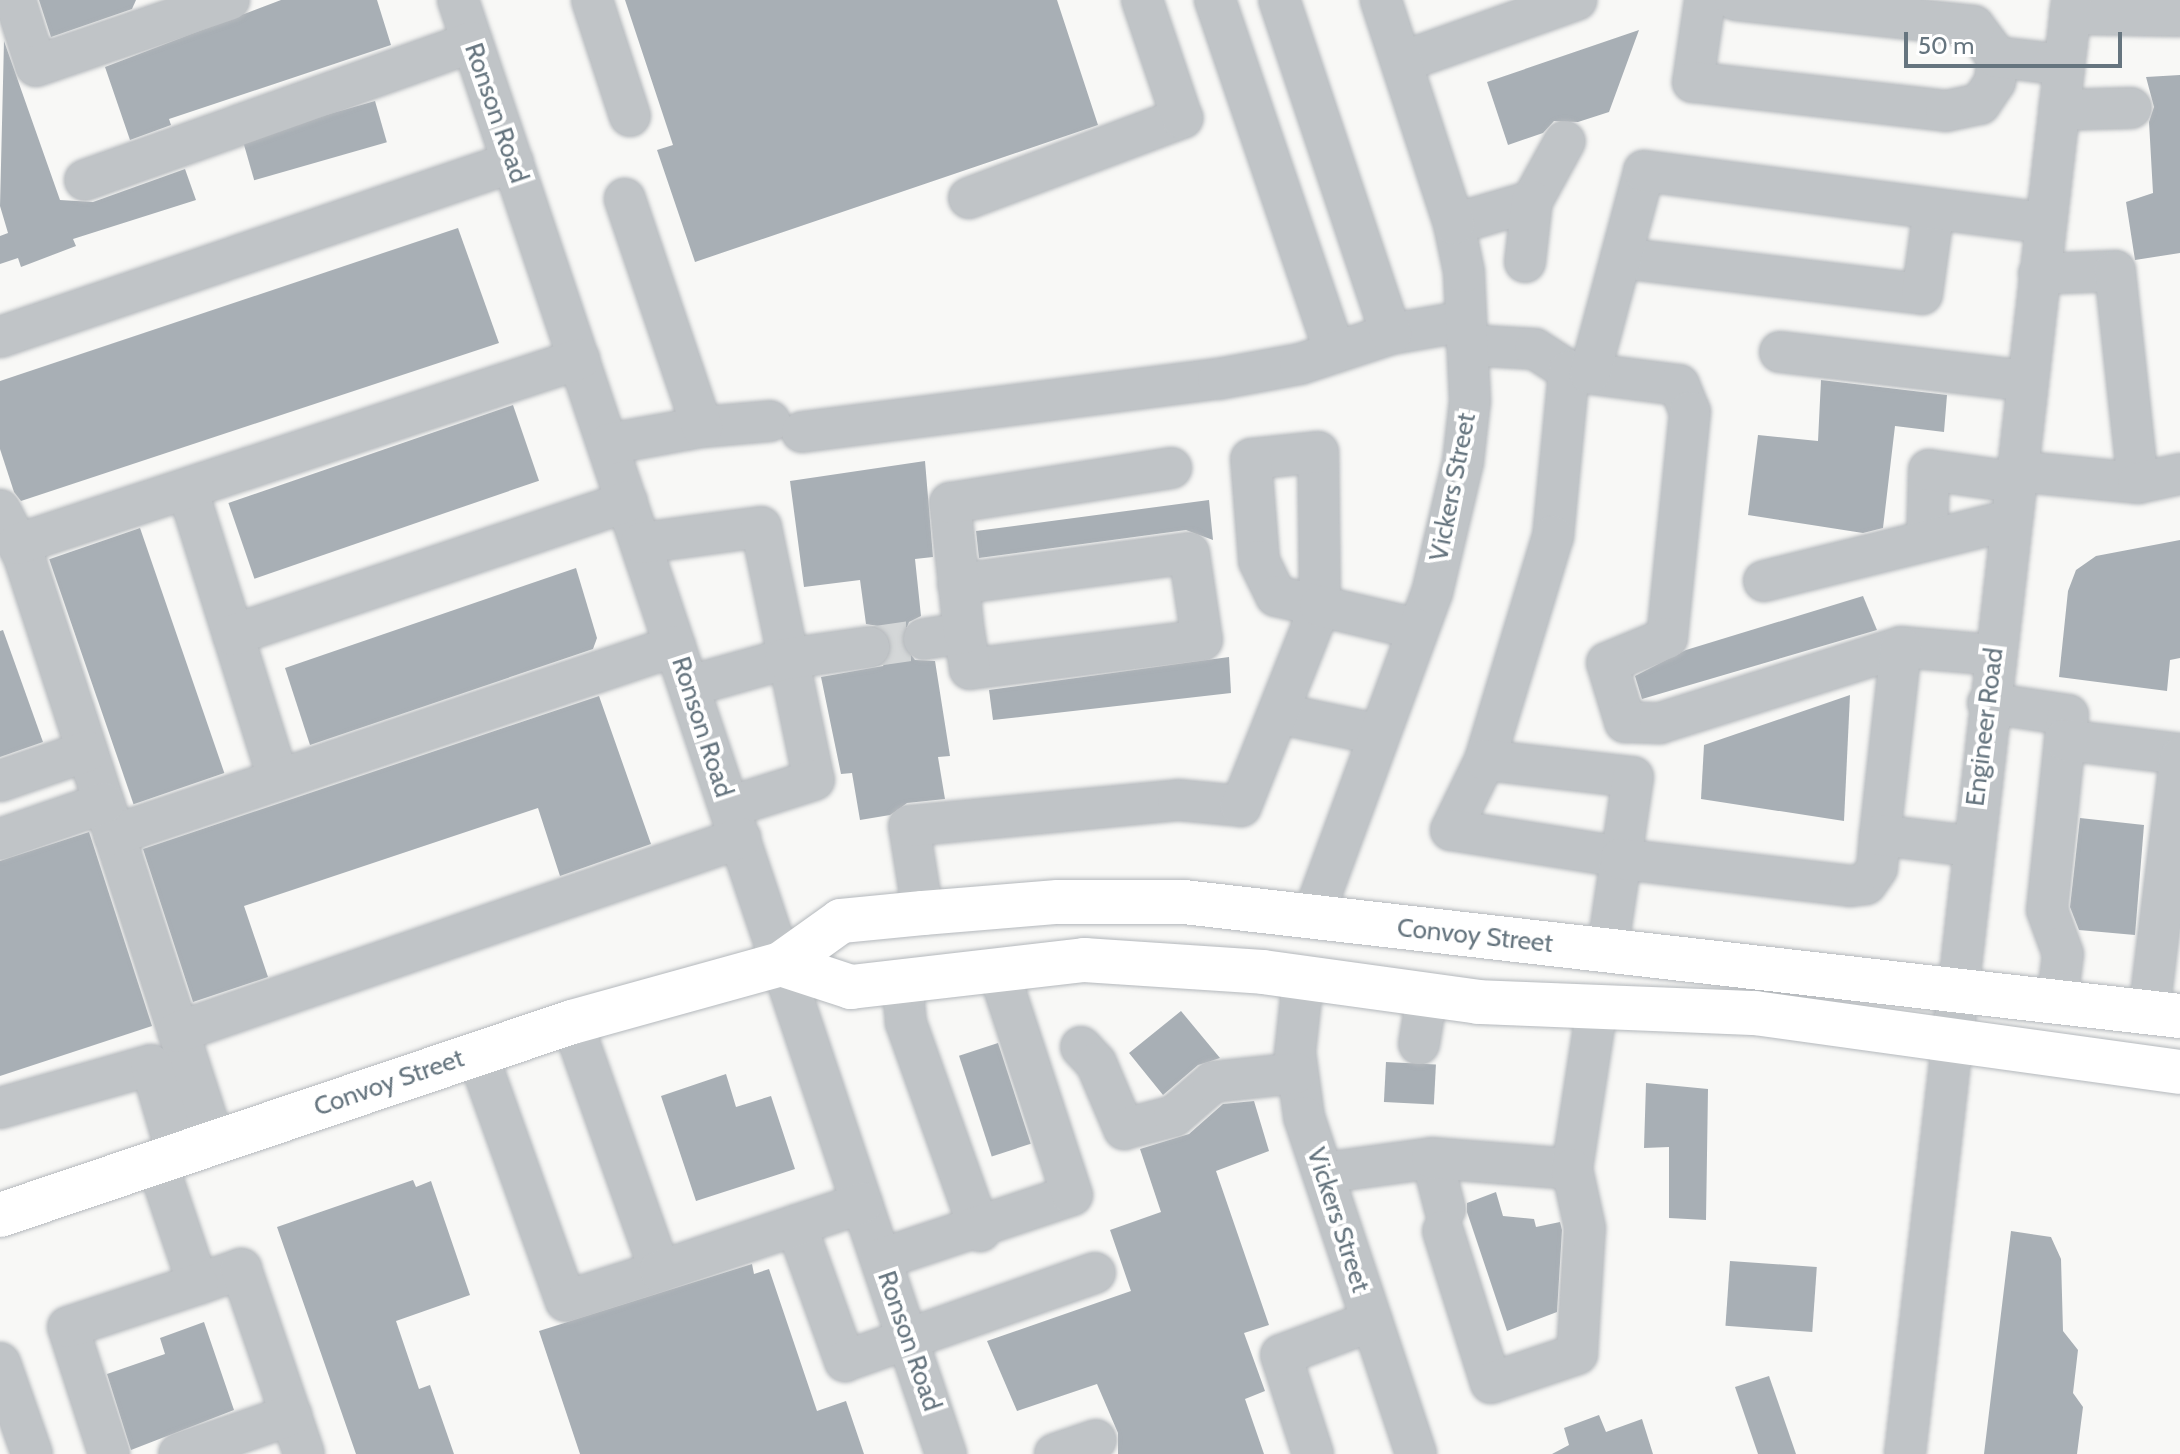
<!DOCTYPE html>
<html>
<head>
<meta charset="utf-8">
<style>
  body { margin:0 }
  #map { position:relative; width:2180px; height:1454px; overflow:hidden; background:#f8f8f6; font-family:Cabin,sans-serif }
  div>[style] { position:absolute }
  [style*='--x'] { left:calc(var(--x)*1px); top:calc(var(--y)*1px); width:calc(var(--w)*1px); rotate:calc(var(--a)*1deg) }
  .building>* { inset:0; background:#a8afb5; transform-origin:0 0 }
  .minor-tunnel>* { height:40px; margin-top:-20px; transform-origin:0; background:repeating-linear-gradient(90deg,#d4d7d8 0 40px,transparent 0 60px) }
  .roads { filter:drop-shadow(0 0 2px #b4b8bc) drop-shadow(0 0 2px #b4b8bc) }
  .minor>* { height:40px; margin:-20px; padding:0 20px; transform-origin:20px; border-radius:20px; background:#c0c4c7 }
  .major>* { height:44px; margin:-22px; padding:0 22px; transform-origin:22px; border-radius:22px; background:#fff }
  span { translate:-50% -50%; white-space:nowrap; text-align:center; line-height:1.15; -webkit-text-stroke:8px #fff; paint-order:stroke }
  .street-label { font-size:26px; color:#66757f }
  .scale { position:absolute; left:1904px; top:32px; width:218px; height:36px; box-sizing:border-box; border:4px solid #66757f; border-top:0; padding-left:10px; font-size:24px; line-height:28px; white-space:nowrap; color:#66757f; -webkit-text-stroke:6px #fff; paint-order:stroke }
</style>
</head>
<body>
<div id="map">
  <div class="building">
    <i style="clip-path:polygon(39px 0,136px 0,132px 9px,51px 37px)"></i>
    <i style="clip-path:polygon(281px 0,377px 0,391px 45px,169px 119px,171px 125px,130px 140px,105px 67px)"></i>
    <i style="clip-path:polygon(625px 0,1057px 0,1098px 125px,695px 262px,657px 150px,673px 145px)"></i>
    <i style="clip-path:polygon(1639px 30px,1609px 112px,1578px 122px,1554px 121px,1543px 133px,1508px 145px,1487px 82px)"></i>
    <i style="clip-path:polygon(4px 41px,60px 200px,93px 202px,185px 169px,196px 200px,73px 239px,76px 246px,21px 267px,18px 258px,0 264px,0 236px,8px 233px,0 206px)"></i>
    <i style="clip-path:polygon(2180px 75px,2180px 253px,2135px 260px,2126px 202px,2153px 193px,2149px 122px,2154px 107px,2146px 77px)"></i>
    <i style="left:375px;top:101px;width:43px;height:138px;rotate:74deg"></i>
    <i style="clip-path:polygon(458px 228px,499px 343px,21px 501px,14px 492px,0 449px,0 381px)"></i>
    <i style="clip-path:polygon(1821px 380px,1947px 395px,1944px 432px,1895px 426px,1883px 528px,1863px 533px,1748px 515px,1758px 435px,1818px 441px)"></i>
    <i style="left:513px;top:405px;width:80px;height:301px;rotate:71deg"></i>
    <i style="clip-path:polygon(925px 461px,933px 557px,915px 559px,921px 616px,909px 622px,901px 642px,915px 660px,935px 661px,950px 756px,938px 757px,945px 799px,907px 803px,890px 815px,860px 820px,852px 773px,841px 774px,821px 677px,883px 666px,892px 643px,878px 626px,866px 624px,860px 580px,804px 587px,790px 481px)"></i>
    <i style="clip-path:polygon(1209px 500px,1213px 540px,1186px 530px,979px 558px,976px 531px)"></i>
    <i style="left:140px;top:528px;width:259px;height:96px;rotate:71deg"></i>
    <i style="clip-path:polygon(2180px 540px,2180px 658px,2170px 660px,2167px 691px,2059px 677px,2068px 591px,2076px 570px,2096px 556px)"></i>
    <i style="clip-path:polygon(576px 568px,597px 638px,593px 649px,310px 745px,285px 668px)"></i>
    <i style="clip-path:polygon(1863px 596px,1877px 630px,1642px 699px,1635px 676px,1686px 650px)"></i>
    <i style="clip-path:polygon(3px 630px,43px 742px,0 757px,0 631px)"></i>
    <i style="clip-path:polygon(1229px 657px,1231px 693px,993px 720px,989px 690px)"></i>
    <i style="clip-path:polygon(1850px 695px,1844px 821px,1701px 799px,1704px 745px)"></i>
    <i style="clip-path:polygon(599px 696px,651px 844px,560px 876px,538px 808px,244px 906px,268px 977px,193px 1002px,143px 849px)"></i>
    <i style="clip-path:polygon(2080px 818px,2144px 825px,2135px 935px,2079px 930px,2070px 907px)"></i>
    <i style="clip-path:polygon(89px 832px,152px 1026px,0 1076px,0 861px)"></i>
    <i style="clip-path:polygon(1181px 1011px,1220px 1058px,1198px 1065px,1163px 1095px,1129px 1053px)"></i>
    <i style="left:998px;top:1043px;width:106px;height:41px;rotate:72deg"></i>
    <i style="left:1386px;top:1062px;width:50px;height:40px;rotate:3deg"></i>
    <i style="clip-path:polygon(726px 1074px,736px 1107px,771px 1096px,795px 1169px,696px 1201px,661px 1096px)"></i>
    <i style="clip-path:polygon(1646px 1083px,1708px 1089px,1706px 1220px,1669px 1218px,1669px 1147px,1644px 1148px)"></i>
    <i style="clip-path:polygon(1254px 1101px,1269px 1151px,1216px 1171px,1269px 1325px,1244px 1333px,1265px 1391px,1245px 1399px,1264px 1454px,1118px 1454px,1118px 1433px,1097px 1384px,1017px 1411px,987px 1341px,1131px 1291px,1110px 1230px,1161px 1212px,1140px 1149px,1189px 1134px,1223px 1104px)"></i>
    <i style="clip-path:polygon(413px 1180px,416px 1187px,431px 1181px,470px 1295px,396px 1321px,419px 1389px,430px 1385px,454px 1454px,356px 1454px,277px 1227px)"></i>
    <i style="clip-path:polygon(1496px 1192px,1503px 1216px,1534px 1219px,1536px 1227px,1560px 1222px,1562px 1230px,1557px 1312px,1507px 1331px,1467px 1212px,1467px 1203px)"></i>
    <i style="clip-path:polygon(2011px 1231px,2051px 1237px,2061px 1259px,2063px 1331px,2078px 1350px,2073px 1393px,2083px 1407px,2077px 1454px,1984px 1454px)"></i>
    <i style="left:1730px;top:1261px;width:87px;height:65px;rotate:4deg"></i>
    <i style="clip-path:polygon(752px 1264px,754px 1274px,769px 1269px,817px 1411px,846px 1401px,864px 1454px,580px 1454px,539px 1331px)"></i>
    <i style="clip-path:polygon(204px 1322px,234px 1410px,131px 1450px,107px 1374px,165px 1354px,160px 1338px)"></i>
    <i style="clip-path:polygon(1769px 1376px,1796px 1454px,1758px 1454px,1735px 1387px)"></i>
    <i style="clip-path:polygon(1599px 1415px,1606px 1432px,1642px 1419px,1653px 1454px,1552px 1454px,1569px 1445px,1564px 1428px)"></i>
  </div>
  <div class="minor-tunnel">
    <i style="--x:869;--y:647;--w:56;--a:-8.3"></i>
  </div>
  <div class="roads">
    <div class="minor">
      <i style="--x:15;--y:0;--w:69;--a:72.3"></i>
      <i style="--x:36;--y:66;--w:204;--a:-18.9"></i>
      <i style="--x:458;--y:0;--w:1534;--a:71.45"></i>
      <i style="--x:592;--y:0;--w:122;--a:71.9"></i>
      <i style="--x:1215;--y:0;--w:372;--a:71.2"></i>
      <i style="--x:1705;--y:0;--w:83;--a:98.3"></i>
      <i style="--x:1693;--y:82;--w:255;--a:6.5"></i>
      <i style="--x:1946;--y:111;--w:35;--a:-12"></i>
      <i style="--x:1980;--y:104;--w:27;--a:-56"></i>
      <i style="--x:1995;--y:82;--w:25;--a:-85"></i>
      <i style="--x:1997;--y:57;--w:39;--a:-127"></i>
      <i style="--x:1974;--y:26;--w:240;--a:-173.8"></i>
      <i style="--x:2070;--y:14;--w:110;--a:1"></i>
      <i style="--x:1997;--y:57;--w:67;--a:6.8"></i>
      <i style="--x:1402;--y:62;--w:185;--a:-19.6"></i>
      <i style="--x:2059;--y:110;--w:72;--a:-1.6"></i>
      <i style="--x:85;--y:180;--w:411;--a:-19.6"></i>
      <i style="--x:969;--y:198;--w:228;--a:-20.6"></i>
      <i style="--x:1182;--y:118;--w:125;--a:-108.7"></i>
      <i style="--x:1454;--y:224;--w:81;--a:-16.4"></i>
      <i style="--x:1532;--y:201;--w:68;--a:-61.2"></i>
      <i style="--x:1621;--y:258;--w:303;--a:6.8"></i>
      <i style="--x:1922;--y:294;--w:86;--a:-82"></i>
      <i style="--x:1525;--y:262;--w:61;--a:-83.5"></i>
      <i style="--x:2039;--y:274;--w:76;--a:-2.3"></i>
      <i style="--x:2115;--y:271;--w:213;--a:83.8"></i>
      <i style="--x:1391;--y:334;--w:76;--a:-9.8"></i>
      <i style="--x:0;--y:337;--w:542;--a:-18.84"></i>
      <i style="--x:1467;--y:345;--w:68;--a:3.4"></i>
      <i style="--x:1535;--y:349;--w:40;--a:32.9"></i>
      <i style="--x:1569;--y:371;--w:111;--a:7.3"></i>
      <i style="--x:1679;--y:385;--w:29;--a:68"></i>
      <i style="--x:1690;--y:412;--w:227;--a:95.8"></i>
      <i style="--x:1667;--y:638;--w:65;--a:157.4"></i>
      <i style="--x:1607;--y:663;--w:62;--a:73"></i>
      <i style="--x:1625;--y:722;--w:35;--a:2"></i>
      <i style="--x:1660;--y:723;--w:253;--a:-17.5"></i>
      <i style="--x:1901;--y:647;--w:93;--a:4.9"></i>
      <i style="--x:1780;--y:352;--w:249;--a:6.7"></i>
      <i style="--x:1569;--y:371;--w:166;--a:95.5"></i>
      <i style="--x:1553;--y:536;--w:234;--a:106.9"></i>
      <i style="--x:1485;--y:760;--w:78;--a:115.9"></i>
      <i style="--x:1451;--y:830;--w:172;--a:9"></i>
      <i style="--x:1590;--y:373;--w:209;--a:-75"></i>
      <i style="--x:1644;--y:171;--w:404;--a:7.4"></i>
      <i style="--x:702;--y:427;--w:68;--a:-5"></i>
      <i style="--x:802;--y:432;--w:419;--a:-7.3"></i>
      <i style="--x:1218;--y:379;--w:83;--a:-10.4"></i>
      <i style="--x:1300;--y:364;--w:96;--a:-18.2"></i>
      <i style="--x:1391;--y:334;--w:352;--a:-108.5"></i>
      <i style="--x:608;--y:444;--w:96;--a:-10.3"></i>
      <i style="--x:702;--y:427;--w:241;--a:-108.7"></i>
      <i style="--x:2015;--y:471;--w:124;--a:5.6"></i>
      <i style="--x:2138;--y:483;--w:43;--a:-12.1"></i>
      <i style="--x:188;--y:491;--w:302;--a:72.6"></i>
      <i style="--x:0;--y:510;--w:53;--a:62.9"></i>
      <i style="--x:24;--y:557;--w:614;--a:71.98"></i>
      <i style="--x:1927;--y:540;--w:70;--a:-88.4"></i>
      <i style="--x:1929;--y:470;--w:86;--a:8"></i>
      <i style="--x:641;--y:543;--w:121;--a:-7.6"></i>
      <i style="--x:761;--y:527;--w:258;--a:78.2"></i>
      <i style="--x:814;--y:780;--w:89;--a:162.4"></i>
      <i style="--x:18;--y:544;--w:591;--a:-18.25"></i>
      <i style="--x:1764;--y:581;--w:253;--a:-13.9"></i>
      <i style="--x:958;--y:584;--w:233;--a:-7.6"></i>
      <i style="--x:1189;--y:553;--w:88;--a:81.5"></i>
      <i style="--x:1202;--y:640;--w:234;--a:172.9"></i>
      <i style="--x:970;--y:669;--w:36;--a:-99"></i>
      <i style="--x:233;--y:635;--w:416;--a:-18.7"></i>
      <i style="--x:924;--y:639;--w:40;--a:-8.5"></i>
      <i style="--x:964;--y:633;--w:131;--a:-96.1"></i>
      <i style="--x:950;--y:503;--w:224;--a:-9"></i>
      <i style="--x:689;--y:686;--w:100;--a:-15.7"></i>
      <i style="--x:785;--y:659;--w:85;--a:-8.1"></i>
      <i style="--x:1988;--y:703;--w:81;--a:8.5"></i>
      <i style="--x:2068;--y:715;--w:25;--a:97"></i>
      <i style="--x:1281;--y:714;--w:98;--a:11.8"></i>
      <i style="--x:1485;--y:760;--w:149;--a:6.6"></i>
      <i style="--x:1633;--y:777;--w:83;--a:98.3"></i>
      <i style="--x:0;--y:781;--w:92;--a:-19"></i>
      <i style="--x:114;--y:835;--w:592;--a:-18.62"></i>
      <i style="--x:1880;--y:835;--w:189;--a:-83.6"></i>
      <i style="--x:0;--y:839;--w:110;--a:-19.1"></i>
      <i style="--x:923;--y:913;--w:88;--a:-99.1"></i>
      <i style="--x:909;--y:826;--w:270;--a:-5.5"></i>
      <i style="--x:1178;--y:800;--w:63;--a:5.4"></i>
      <i style="--x:1241;--y:806;--w:215;--a:-68.4"></i>
      <i style="--x:1320;--y:606;--w:154;--a:-90.7"></i>
      <i style="--x:1318;--y:452;--w:67;--a:174"></i>
      <i style="--x:1251;--y:459;--w:102;--a:85.5"></i>
      <i style="--x:1259;--y:561;--w:39;--a:64"></i>
      <i style="--x:1276;--y:596;--w:45;--a:12.8"></i>
      <i style="--x:1320;--y:606;--w:100;--a:13.3"></i>
      <i style="--x:1313;--y:916;--w:344;--a:-69.8"></i>
      <i style="--x:1432;--y:593;--w:135;--a:-76.7"></i>
      <i style="--x:1463;--y:462;--w:61;--a:-83.5"></i>
      <i style="--x:1470;--y:401;--w:129;--a:-92.7"></i>
      <i style="--x:1464;--y:272;--w:49;--a:-101.8"></i>
      <i style="--x:1454;--y:224;--w:236;--a:-108.1"></i>
      <i style="--x:1607;--y:952;--w:94;--a:-81.4"></i>
      <i style="--x:1621;--y:859;--w:231;--a:6.7"></i>
      <i style="--x:1850;--y:886;--w:16;--a:-7"></i>
      <i style="--x:1866;--y:884;--w:19;--a:-55"></i>
      <i style="--x:1877;--y:868;--w:33;--a:-85"></i>
      <i style="--x:1880;--y:835;--w:92;--a:6.9"></i>
      <i style="--x:1303;--y:980;--w:72;--a:96.3"></i>
      <i style="--x:1295;--y:1052;--w:66;--a:82.1"></i>
      <i style="--x:1304;--y:1117;--w:355;--a:71.6"></i>
      <i style="--x:902;--y:981;--w:42;--a:84.6"></i>
      <i style="--x:906;--y:1023;--w:221;--a:70.4"></i>
      <i style="--x:2057;--y:1002;--w:48;--a:-82.9"></i>
      <i style="--x:2063;--y:954;--w:47;--a:-110"></i>
      <i style="--x:2047;--y:910;--w:171;--a:-84"></i>
      <i style="--x:2065;--y:740;--w:116;--a:6.9"></i>
      <i style="--x:2149;--y:1012;--w:256;--a:-83"></i>
      <i style="--x:178;--y:1032;--w:595;--a:-19.04"></i>
      <i style="--x:1419;--y:1044;--w:50;--a:-80.7"></i>
      <i style="--x:1081;--y:1047;--w:22;--a:47"></i>
      <i style="--x:1096;--y:1063;--w:72;--a:67"></i>
      <i style="--x:1124;--y:1129;--w:52;--a:-14.6"></i>
      <i style="--x:1174;--y:1116;--w:52;--a:-41.1"></i>
      <i style="--x:1213;--y:1082;--w:83;--a:-6.2"></i>
      <i style="--x:477;--y:1053;--w:263;--a:70.3"></i>
      <i style="--x:566;--y:1301;--w:99;--a:-17.7"></i>
      <i style="--x:660;--y:1271;--w:264;--a:-109.5"></i>
      <i style="--x:0;--y:1108;--w:157;--a:-15.9"></i>
      <i style="--x:151;--y:1065;--w:93;--a:73.7"></i>
      <i style="--x:1432;--y:1158;--w:53;--a:75.7"></i>
      <i style="--x:156;--y:1160;--w:131;--a:71.3"></i>
      <i style="--x:198;--y:1284;--w:46;--a:-19.2"></i>
      <i style="--x:241;--y:1269;--w:195;--a:71.2"></i>
      <i style="--x:1323;--y:1173;--w:110;--a:-7.8"></i>
      <i style="--x:1432;--y:1158;--w:140;--a:4.5"></i>
      <i style="--x:1572;--y:1169;--w:163;--a:-81.2"></i>
      <i style="--x:796;--y:1225;--w:145;--a:70.2"></i>
      <i style="--x:845;--y:1361;--w:265;--a:-19.4"></i>
      <i style="--x:1443;--y:1231;--w:159;--a:72.5"></i>
      <i style="--x:1491;--y:1383;--w:91;--a:-18.6"></i>
      <i style="--x:1577;--y:1354;--w:126;--a:-86.4"></i>
      <i style="--x:1585;--y:1228;--w:60;--a:-102.4"></i>
      <i style="--x:881;--y:1259;--w:201;--a:-18.5"></i>
      <i style="--x:1072;--y:1195;--w:237;--a:-108.2"></i>
      <i style="--x:660;--y:1271;--w:213;--a:-18.6"></i>
      <i style="--x:0;--y:1363;--w:96;--a:70.6"></i>
      <i style="--x:109;--y:1454;--w:133;--a:-107.9"></i>
      <i style="--x:68;--y:1327;--w:137;--a:-18.3"></i>
      <i style="--x:179;--y:1454;--w:119;--a:-19.2"></i>
      <i style="--x:1055;--y:1454;--w:43;--a:-18.9"></i>
      <i style="--x:1313;--y:1454;--w:104;--a:-107.9"></i>
      <i style="--x:1281;--y:1355;--w:97;--a:-20.5"></i>
      <i style="--x:1905;--y:1454;--w:1464;--a:-83.45"></i>
    </div>
    <div class="major">
      <i style="--x:781;--y:964;--w:74;--a:18.2"></i>
      <i style="--x:851;--y:987;--w:235;--a:-6.6"></i>
      <i style="--x:1084;--y:960;--w:179;--a:3.8"></i>
      <i style="--x:1263;--y:972;--w:217;--a:7.9"></i>
      <i style="--x:1478;--y:1002;--w:277;--a:2.3"></i>
      <i style="--x:1755;--y:1013;--w:429;--a:7.9"></i>
      <i style="--x:0;--y:1215;--w:604;--a:-18.65"></i>
      <i style="--x:572;--y:1022;--w:217;--a:-15.5"></i>
      <i style="--x:781;--y:964;--w:74;--a:-35.6"></i>
      <i style="--x:841;--y:921;--w:82;--a:-5.6"></i>
      <i style="--x:923;--y:913;--w:135;--a:-4.7"></i>
      <i style="--x:1058;--y:902;--w:126;--a:0"></i>
      <i style="--x:1184;--y:902;--w:1003;--a:6.53"></i>
    </div>
  </div>
  <div class="street-label">
    <span style="left:496px;top:113px;rotate:71deg">Ronson Road</span>
    <span style="left:1453px;top:487px;rotate:-79deg">Vickers Street</span>
    <span style="left:702px;top:727px;rotate:72deg">Ronson Road</span>
    <span style="left:1985px;top:727px;rotate:-83deg">Engineer Road</span>
    <span style="left:1475px;top:936px;rotate:6deg">Convoy Street</span>
    <span style="left:389px;top:1083px;rotate:-19deg">Convoy Street</span>
    <span style="left:1338px;top:1220px;rotate:72deg">Vickers Street</span>
    <span style="left:909px;top:1341px;rotate:71deg">Ronson Road</span>
  </div>
  <div class="scale">50 m</div>
</div>
</body>
</html>
